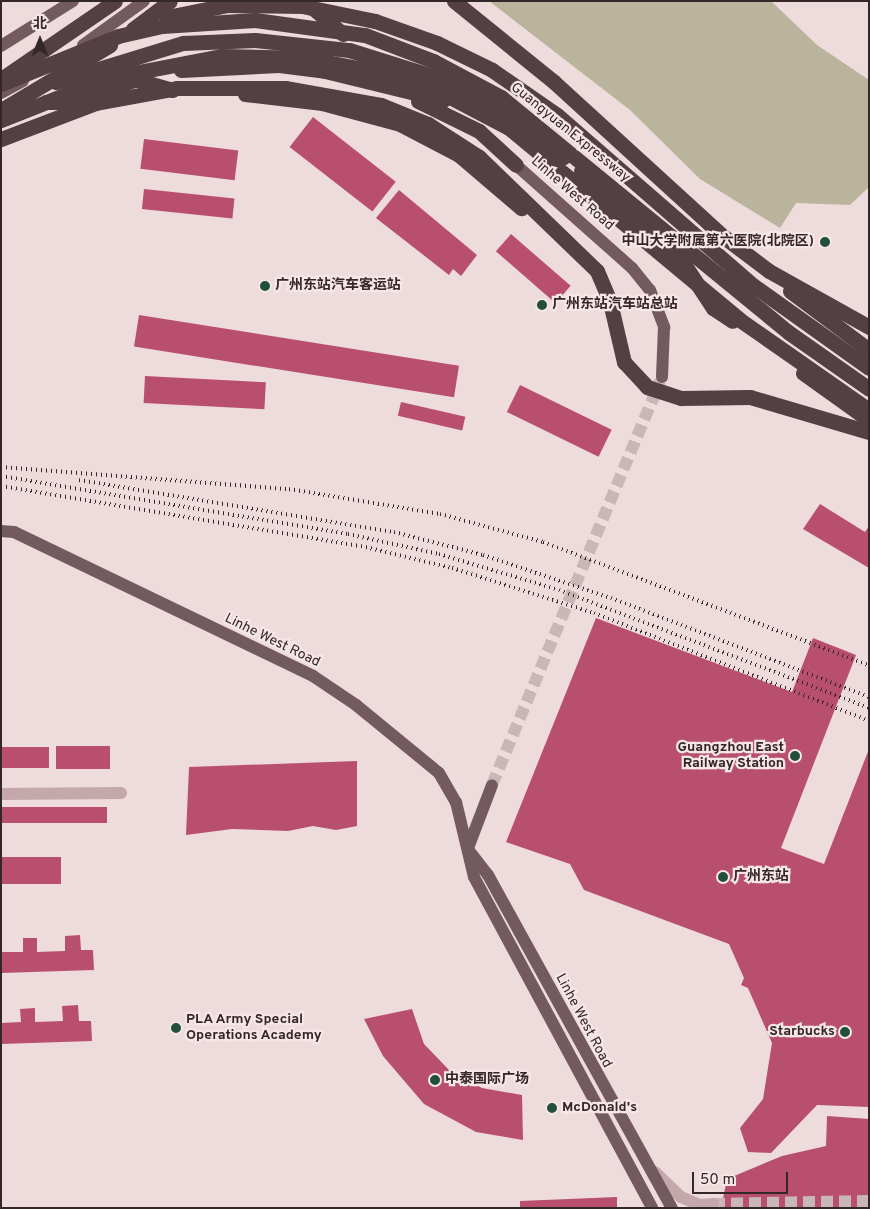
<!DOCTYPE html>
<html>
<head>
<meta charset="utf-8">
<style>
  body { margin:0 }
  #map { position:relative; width:870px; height:1209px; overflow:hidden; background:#eedbdb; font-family:Overpass,"Noto Sans SC",sans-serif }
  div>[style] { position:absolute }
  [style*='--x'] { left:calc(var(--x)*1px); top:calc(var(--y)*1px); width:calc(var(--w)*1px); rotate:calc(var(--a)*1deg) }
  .green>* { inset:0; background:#bbb49d }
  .building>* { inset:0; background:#b84f71; transform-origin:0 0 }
  .minor-tunnel>* { height:12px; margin-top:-6px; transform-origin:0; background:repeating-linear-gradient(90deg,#c9b7b8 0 12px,transparent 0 18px) }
  .major-tunnel>* { height:12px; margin-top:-6px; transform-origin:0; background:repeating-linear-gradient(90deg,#c9b7b8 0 12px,transparent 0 18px) }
  .minor>* { height:12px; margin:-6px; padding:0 6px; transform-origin:6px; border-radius:6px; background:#c5a8ab }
  .major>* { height:12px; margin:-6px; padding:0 6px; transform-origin:6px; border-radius:6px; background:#735a60 }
  .highway>* { height:15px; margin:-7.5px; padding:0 7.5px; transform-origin:7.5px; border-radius:7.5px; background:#533f44 }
  .rail>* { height:4px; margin-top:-2px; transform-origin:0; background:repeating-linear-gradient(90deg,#33272a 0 1px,transparent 0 5px) }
  .highway-bridge>* { height:15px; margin:-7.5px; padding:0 7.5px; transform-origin:7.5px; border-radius:7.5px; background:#533f44 }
  .dots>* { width:14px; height:14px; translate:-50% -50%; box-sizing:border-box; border:2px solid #f7e6e7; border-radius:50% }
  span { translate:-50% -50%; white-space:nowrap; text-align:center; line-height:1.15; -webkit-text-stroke:4.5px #f7e6e7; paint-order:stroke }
  .street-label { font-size:14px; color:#33272a }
  .poi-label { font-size:14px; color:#33272a; font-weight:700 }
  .right { translate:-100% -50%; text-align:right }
  .left { translate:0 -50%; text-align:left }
  .frame { position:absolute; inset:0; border:2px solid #33272a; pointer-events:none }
  .north { position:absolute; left:15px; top:15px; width:50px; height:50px; -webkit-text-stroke:4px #f7e6e7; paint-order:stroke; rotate:0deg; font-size:14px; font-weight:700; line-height:20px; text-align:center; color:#33272a }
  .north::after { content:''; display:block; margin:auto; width:18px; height:22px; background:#33272a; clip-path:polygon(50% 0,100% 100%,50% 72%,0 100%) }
  .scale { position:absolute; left:692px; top:1172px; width:96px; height:22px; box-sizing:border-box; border:2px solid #33272a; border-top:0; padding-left:6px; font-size:15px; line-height:18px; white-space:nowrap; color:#33272a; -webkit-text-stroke:4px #f7e6e7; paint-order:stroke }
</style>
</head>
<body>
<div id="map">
  <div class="green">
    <i style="clip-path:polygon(489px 1px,771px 1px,817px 45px,869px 80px,869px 187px,850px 205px,796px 203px,780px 228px,700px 179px,630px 110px)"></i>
  </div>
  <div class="building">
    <i style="left:313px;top:117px;width:105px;height:38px;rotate:38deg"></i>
    <i style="left:144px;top:139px;width:95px;height:30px;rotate:7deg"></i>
    <i style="left:144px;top:189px;width:91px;height:20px;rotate:6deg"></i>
    <i style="clip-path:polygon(399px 190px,477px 255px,461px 276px,453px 269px,449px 275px,376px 218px)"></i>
    <i style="left:511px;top:234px;width:79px;height:23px;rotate:41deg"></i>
    <i style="left:139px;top:315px;width:324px;height:32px;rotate:9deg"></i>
    <i style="left:145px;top:376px;width:121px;height:27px;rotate:3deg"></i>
    <i style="left:520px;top:385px;width:102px;height:30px;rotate:26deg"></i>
    <i style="left:401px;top:402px;width:66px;height:14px;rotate:13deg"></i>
    <i style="clip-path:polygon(820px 504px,865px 532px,869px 526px,869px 568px,803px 529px)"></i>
    <i style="clip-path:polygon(596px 618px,792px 692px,813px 638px,856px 655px,781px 848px,824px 864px,869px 749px,869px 1107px,817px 1105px,771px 1153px,748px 1152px,740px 1128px,763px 1099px,772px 1043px,748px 988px,741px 985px,744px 978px,729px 944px,584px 890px,570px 864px,506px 842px)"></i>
    <i style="left:110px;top:746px;width:23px;height:54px;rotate:90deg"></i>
    <i style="left:49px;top:747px;width:21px;height:48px;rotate:90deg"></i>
    <i style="clip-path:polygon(357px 761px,357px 826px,336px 830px,313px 826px,288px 831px,232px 829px,186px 835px,189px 767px)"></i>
    <i style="left:107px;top:807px;width:16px;height:106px;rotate:90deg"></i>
    <i style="left:61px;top:857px;width:27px;height:60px;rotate:90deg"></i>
    <i style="clip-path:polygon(80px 935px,81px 950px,93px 950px,94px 970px,1px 973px,1px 952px,23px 952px,23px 938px,37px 938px,37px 952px,65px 951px,65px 936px)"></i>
    <i style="clip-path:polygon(78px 1005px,79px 1021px,91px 1021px,92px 1041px,1px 1044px,1px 1023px,21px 1022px,20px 1009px,35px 1008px,35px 1022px,63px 1021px,62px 1006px)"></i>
    <i style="clip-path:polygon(412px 1009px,424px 1044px,450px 1071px,482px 1088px,522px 1095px,523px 1140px,476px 1132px,424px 1104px,383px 1056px,364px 1019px)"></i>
    <i style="clip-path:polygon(827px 1116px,869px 1119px,869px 1208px,721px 1208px,727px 1179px,782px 1156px,826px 1146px)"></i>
    <i style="clip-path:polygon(617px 1197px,617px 1208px,520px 1208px,520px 1201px)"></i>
  </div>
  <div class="minor-tunnel">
    <i style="--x:713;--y:1204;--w:156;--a:-1.1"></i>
  </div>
  <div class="major-tunnel">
    <i style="--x:492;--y:785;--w:438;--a:-67.4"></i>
  </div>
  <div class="minor">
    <i style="--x:1;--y:794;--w:120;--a:-0.5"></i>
    <i style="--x:655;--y:1172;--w:36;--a:44"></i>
    <i style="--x:681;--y:1197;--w:21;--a:23"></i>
    <i style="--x:700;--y:1205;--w:13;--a:-4"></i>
  </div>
  <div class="major">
    <i style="--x:83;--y:45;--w:75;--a:-35.8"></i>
    <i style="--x:1;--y:46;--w:85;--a:-32"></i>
    <i style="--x:1;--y:93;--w:25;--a:-29"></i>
    <i style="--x:516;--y:165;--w:155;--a:41.6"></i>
    <i style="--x:632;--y:268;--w:28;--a:51"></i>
    <i style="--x:650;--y:290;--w:40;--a:69"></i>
    <i style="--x:664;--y:327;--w:50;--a:92.3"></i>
    <i style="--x:1;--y:531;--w:13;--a:4"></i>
    <i style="--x:14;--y:532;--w:332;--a:25.7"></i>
    <i style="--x:313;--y:676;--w:52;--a:34"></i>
    <i style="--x:356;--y:705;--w:107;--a:39.3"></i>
    <i style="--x:439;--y:773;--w:34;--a:60"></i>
    <i style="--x:456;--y:802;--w:77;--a:76.5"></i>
    <i style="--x:474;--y:877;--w:376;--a:61.7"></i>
    <i style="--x:468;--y:848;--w:67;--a:-69.1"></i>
    <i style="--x:470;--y:852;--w:29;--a:52"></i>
    <i style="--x:488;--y:875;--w:380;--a:61.1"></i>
  </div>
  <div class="highway">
    <i style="--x:454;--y:1;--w:129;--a:39"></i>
    <i style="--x:554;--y:82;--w:230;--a:42.4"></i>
    <i style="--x:724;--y:237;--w:56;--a:37.1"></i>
    <i style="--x:769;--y:271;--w:115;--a:29.2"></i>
    <i style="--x:306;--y:2;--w:49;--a:40.9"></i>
    <i style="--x:181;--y:70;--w:98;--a:-2.9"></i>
    <i style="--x:279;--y:65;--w:46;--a:7.4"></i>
    <i style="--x:325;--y:71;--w:122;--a:13.7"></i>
    <i style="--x:1;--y:79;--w:138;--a:-34.4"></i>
    <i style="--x:134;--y:79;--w:40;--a:16"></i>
    <i style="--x:56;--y:82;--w:133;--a:-17.1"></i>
    <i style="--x:183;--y:43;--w:72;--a:-2.4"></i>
    <i style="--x:255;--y:40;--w:95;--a:6.1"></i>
    <i style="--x:349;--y:50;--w:107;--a:17.4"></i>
    <i style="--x:451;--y:82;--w:66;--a:30.8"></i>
    <i style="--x:508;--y:116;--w:69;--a:36.7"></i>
    <i style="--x:245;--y:94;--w:78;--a:6.7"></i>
    <i style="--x:322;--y:103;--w:81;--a:15.1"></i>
    <i style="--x:400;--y:124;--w:67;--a:27.7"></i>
    <i style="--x:459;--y:155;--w:82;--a:40.5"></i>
    <i style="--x:418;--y:101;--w:68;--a:26.2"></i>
    <i style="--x:479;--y:131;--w:50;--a:42.6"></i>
    <i style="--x:46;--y:102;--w:20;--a:0"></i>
    <i style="--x:66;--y:102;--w:82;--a:-17.8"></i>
    <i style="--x:381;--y:105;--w:51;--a:22"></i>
    <i style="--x:428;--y:124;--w:61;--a:32.9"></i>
    <i style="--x:479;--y:157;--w:164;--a:44"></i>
    <i style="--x:597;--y:271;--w:34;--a:67"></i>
    <i style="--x:610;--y:302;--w:62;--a:76.9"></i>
    <i style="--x:624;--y:362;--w:34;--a:47"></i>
    <i style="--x:647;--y:387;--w:36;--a:18"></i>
    <i style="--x:681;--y:398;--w:69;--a:-0.8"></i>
    <i style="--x:750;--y:397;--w:124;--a:16.4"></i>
    <i style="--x:581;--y:171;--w:139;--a:42.1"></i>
    <i style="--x:684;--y:264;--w:53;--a:56.6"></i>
    <i style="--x:713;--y:308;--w:23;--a:34"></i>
    <i style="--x:750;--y:283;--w:146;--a:35.5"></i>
    <i style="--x:790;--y:291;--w:99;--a:36.8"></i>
    <i style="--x:788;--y:332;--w:99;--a:35.1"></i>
    <i style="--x:803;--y:373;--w:81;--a:35.5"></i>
  </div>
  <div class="rail">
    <i style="--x:1;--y:467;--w:289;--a:4.4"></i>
    <i style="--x:289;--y:489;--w:153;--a:9.4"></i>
    <i style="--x:440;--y:514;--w:107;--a:15.2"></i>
    <i style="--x:543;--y:542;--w:348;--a:20.7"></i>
    <i style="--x:1;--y:476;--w:352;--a:9.5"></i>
    <i style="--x:348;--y:534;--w:93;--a:12.4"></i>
    <i style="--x:439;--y:554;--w:125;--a:16.7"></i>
    <i style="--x:559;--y:590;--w:332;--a:20.8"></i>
    <i style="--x:79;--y:480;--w:319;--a:9.4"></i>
    <i style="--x:394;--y:532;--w:92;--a:14.5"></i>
    <i style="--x:483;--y:555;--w:135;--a:18.6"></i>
    <i style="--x:611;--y:598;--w:276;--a:21"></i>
    <i style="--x:1;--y:486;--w:365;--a:9.5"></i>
    <i style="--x:361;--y:546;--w:94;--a:13.6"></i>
    <i style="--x:452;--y:568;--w:149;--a:17.6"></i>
    <i style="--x:594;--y:613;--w:295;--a:21.4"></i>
  </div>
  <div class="highway-bridge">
    <i style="--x:167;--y:17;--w:61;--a:-11.3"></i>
    <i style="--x:227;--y:5;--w:75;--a:0.8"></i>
    <i style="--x:302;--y:6;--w:75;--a:11.6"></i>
    <i style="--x:375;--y:21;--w:66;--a:19.5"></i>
    <i style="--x:437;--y:43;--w:61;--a:26.1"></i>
    <i style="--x:492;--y:70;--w:79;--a:34.7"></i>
    <i style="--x:557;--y:115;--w:256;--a:41"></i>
    <i style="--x:133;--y:29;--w:46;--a:-37.1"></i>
    <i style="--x:1;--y:84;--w:126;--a:-22.3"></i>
    <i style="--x:118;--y:36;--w:45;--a:-12.8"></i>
    <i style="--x:162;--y:26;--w:93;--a:-3.7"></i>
    <i style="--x:255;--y:20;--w:111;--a:7.8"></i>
    <i style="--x:365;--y:35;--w:73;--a:20.9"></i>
    <i style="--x:433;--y:61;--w:77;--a:27.9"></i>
    <i style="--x:501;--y:97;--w:371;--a:39.3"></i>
    <i style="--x:1;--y:110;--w:127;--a:-30.8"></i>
    <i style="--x:1;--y:120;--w:114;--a:-21.6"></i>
    <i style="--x:107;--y:78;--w:116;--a:-10.9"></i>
    <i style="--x:221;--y:56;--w:85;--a:1.3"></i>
    <i style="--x:306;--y:58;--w:90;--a:10.9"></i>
    <i style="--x:394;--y:75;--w:62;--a:21.6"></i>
    <i style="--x:452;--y:98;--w:64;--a:27.8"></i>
    <i style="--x:509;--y:128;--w:300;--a:39.7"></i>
    <i style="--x:740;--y:320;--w:157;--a:34.9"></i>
    <i style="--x:1;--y:139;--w:102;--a:-20.8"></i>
    <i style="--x:96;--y:103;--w:82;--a:-10.5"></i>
    <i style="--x:177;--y:88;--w:108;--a:0"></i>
    <i style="--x:285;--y:88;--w:97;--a:10"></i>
  </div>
  <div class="dots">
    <i style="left:825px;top:242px;background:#224f39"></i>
    <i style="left:265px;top:286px;background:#224f39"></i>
    <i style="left:542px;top:305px;background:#224f39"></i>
    <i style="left:795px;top:756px;background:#224f39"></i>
    <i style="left:723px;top:877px;background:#224f39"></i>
    <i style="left:176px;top:1028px;background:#224f39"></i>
    <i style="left:845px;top:1032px;background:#224f39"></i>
    <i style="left:435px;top:1080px;background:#224f39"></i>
    <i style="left:552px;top:1108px;background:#224f39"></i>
  </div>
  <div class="street-label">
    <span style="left:570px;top:133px;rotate:39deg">Guangyuan Expressway</span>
    <span style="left:572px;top:194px;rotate:41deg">Linhe West Road</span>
    <span style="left:272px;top:641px;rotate:26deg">Linhe West Road</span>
    <span style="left:583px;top:1021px;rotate:62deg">Linhe West Road</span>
  </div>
  <div class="poi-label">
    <span class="right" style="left:814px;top:242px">中山大学附属第六医院(北院区)</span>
    <span class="left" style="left:275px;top:286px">广州东站汽车客运站</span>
    <span class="left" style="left:552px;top:305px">广州东站汽车站总站</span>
    <span class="right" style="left:784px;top:756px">Guangzhou East<br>Railway Station</span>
    <span class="left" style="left:733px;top:877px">广州东站</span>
    <span class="left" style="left:186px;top:1028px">PLA Army Special<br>Operations Academy</span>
    <span class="right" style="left:835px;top:1032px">Starbucks</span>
    <span class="left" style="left:445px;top:1080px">中泰国际广场</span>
    <span class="left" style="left:562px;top:1108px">McDonald's</span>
  </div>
  <div class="frame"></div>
  <div class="north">北</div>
  <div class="scale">50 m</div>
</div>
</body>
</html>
